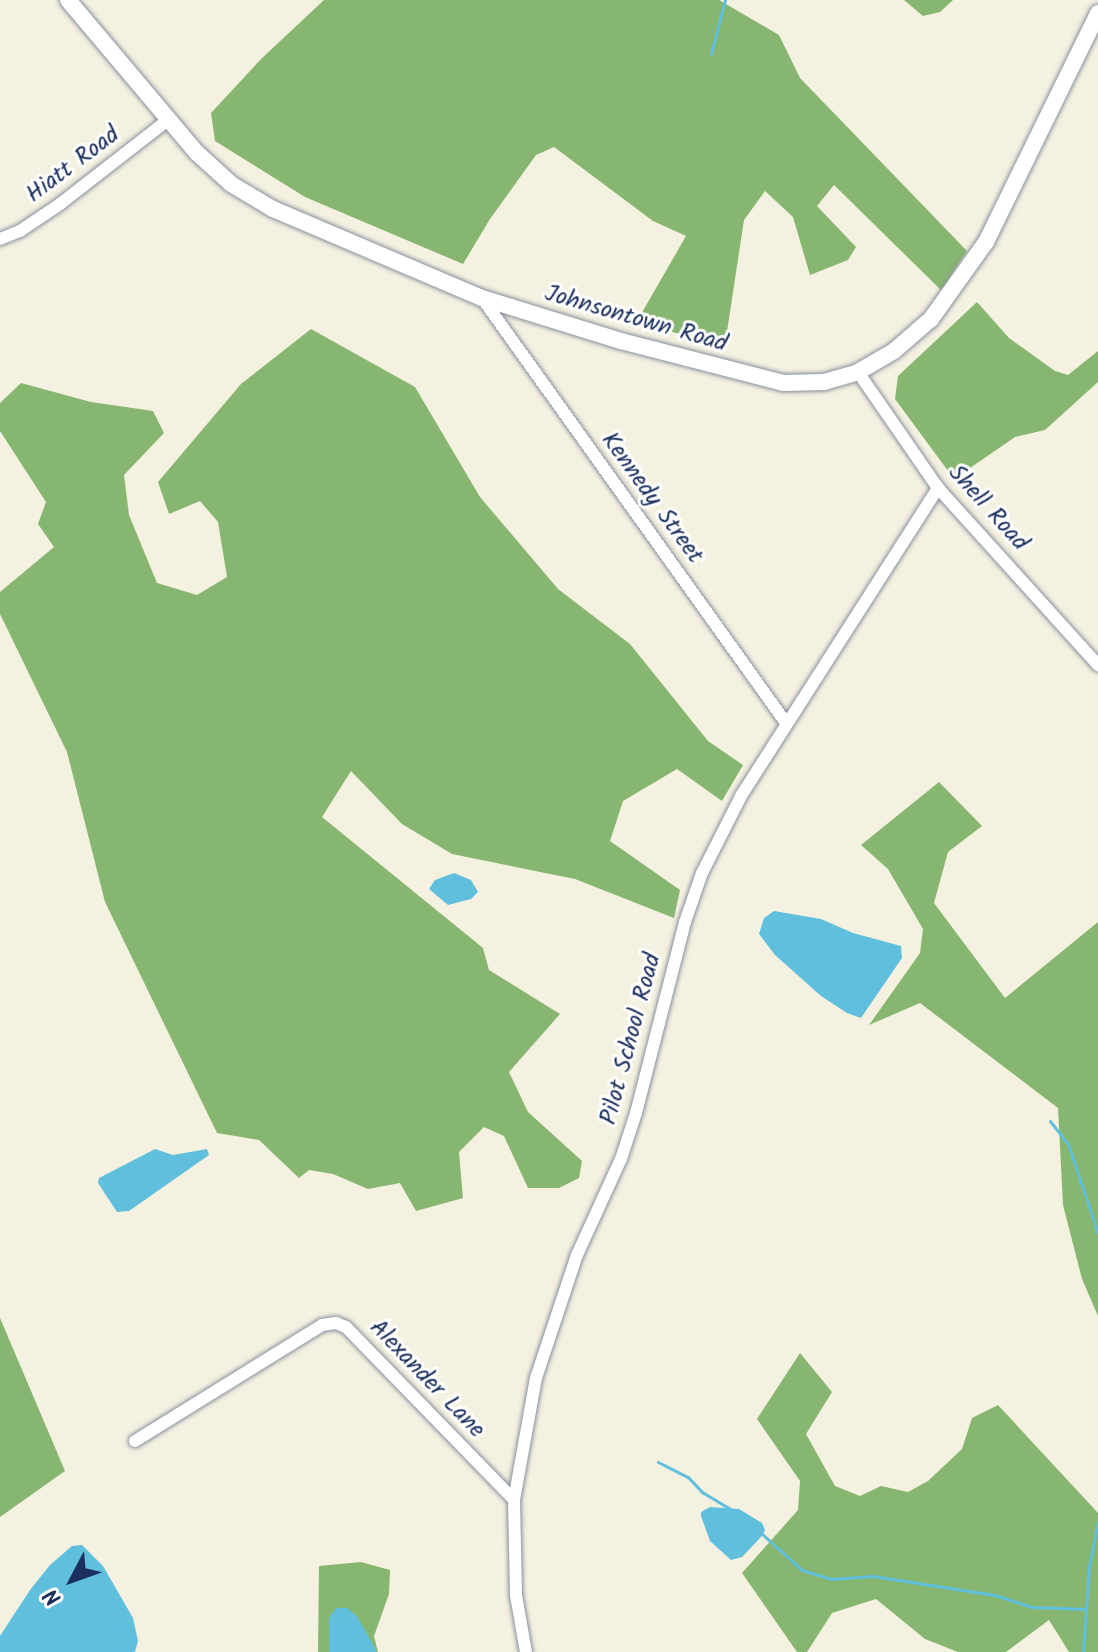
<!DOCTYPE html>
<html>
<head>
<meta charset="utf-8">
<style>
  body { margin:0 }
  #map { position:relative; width:1098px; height:1652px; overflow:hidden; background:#f5f1e0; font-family:Kalam,sans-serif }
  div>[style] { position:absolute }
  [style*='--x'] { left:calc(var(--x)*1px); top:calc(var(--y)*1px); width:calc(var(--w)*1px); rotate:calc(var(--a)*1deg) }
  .forest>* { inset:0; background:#86b670 }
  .water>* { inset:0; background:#5fbfdd }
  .stream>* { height:3px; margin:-1.5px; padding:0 1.5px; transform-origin:1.5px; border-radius:1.5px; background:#5fbfdd }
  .roads { filter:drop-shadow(0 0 2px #88909f) drop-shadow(0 0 2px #88909f) }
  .minor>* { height:12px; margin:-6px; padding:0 6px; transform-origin:6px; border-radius:6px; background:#fff }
  .tertiary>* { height:16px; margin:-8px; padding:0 8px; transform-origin:8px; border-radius:8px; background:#fff }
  span { translate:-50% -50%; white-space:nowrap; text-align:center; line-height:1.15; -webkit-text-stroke:6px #fff; paint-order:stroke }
  .street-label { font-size:24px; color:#1b2f5e }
  .north { position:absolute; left:32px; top:1540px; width:80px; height:80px; -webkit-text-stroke:6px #fff; paint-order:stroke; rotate:229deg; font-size:22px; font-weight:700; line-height:32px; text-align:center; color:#1b2f5e }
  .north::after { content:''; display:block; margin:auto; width:28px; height:36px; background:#1b2f5e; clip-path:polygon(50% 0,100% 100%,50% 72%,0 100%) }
</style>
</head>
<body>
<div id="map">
  <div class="forest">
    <i style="clip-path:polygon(324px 0,719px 0,779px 35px,800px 78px,967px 251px,941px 290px,834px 185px,817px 206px,856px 247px,848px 260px,810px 275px,793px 217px,765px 191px,744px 220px,725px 345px,636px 323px,686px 236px,653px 221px,554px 147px,536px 155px,490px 219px,463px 264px,305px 197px,215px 141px,211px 113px,261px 59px)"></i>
    <i style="clip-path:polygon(904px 0,953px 0,940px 12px,923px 16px)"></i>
    <i style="clip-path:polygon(977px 302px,1009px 338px,1055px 371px,1068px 375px,1098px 351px,1098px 382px,1045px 430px,1015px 437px,954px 479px,895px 399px,898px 376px)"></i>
    <i style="clip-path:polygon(311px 329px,415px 387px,480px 497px,558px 589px,630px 644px,708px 741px,743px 765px,722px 801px,677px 769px,623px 801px,610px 841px,680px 890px,674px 918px,575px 879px,452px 854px,402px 824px,351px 771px,322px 817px,483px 948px,489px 970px,560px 1014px,509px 1072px,528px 1112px,582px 1161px,579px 1178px,559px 1188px,528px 1188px,504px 1136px,484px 1127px,459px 1152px,463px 1198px,416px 1211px,400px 1183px,368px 1189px,333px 1174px,309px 1170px,299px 1178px,259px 1140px,217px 1133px,105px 902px,67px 752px,0 614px,0 592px,54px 547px,38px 524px,46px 502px,0 431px,0 403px,21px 383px,91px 402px,153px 411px,164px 433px,124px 475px,129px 515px,157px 583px,197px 595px,227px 577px,218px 522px,200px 501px,169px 514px,158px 482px,241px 384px)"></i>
    <i style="clip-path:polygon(939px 782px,982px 826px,948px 852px,934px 903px,1005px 998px,1098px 922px,1098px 1316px,1082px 1279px,1063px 1205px,1058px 1108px,920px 1003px,869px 1025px,920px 953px,923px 929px,888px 869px,861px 845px)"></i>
    <i style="clip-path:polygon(0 1318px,65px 1471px,0 1517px)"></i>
    <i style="clip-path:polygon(800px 1353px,832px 1392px,806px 1434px,835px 1486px,860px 1496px,881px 1486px,908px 1492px,928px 1481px,962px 1449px,972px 1418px,998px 1405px,1098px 1513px,1098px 1652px,1069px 1652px,1049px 1620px,1006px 1652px,958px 1652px,925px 1639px,876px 1599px,832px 1613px,807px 1652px,797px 1652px,742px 1573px,798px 1510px,800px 1481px,757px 1419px)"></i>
    <i style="clip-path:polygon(361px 1562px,390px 1570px,389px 1594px,374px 1636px,378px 1652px,318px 1652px,319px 1566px)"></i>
  </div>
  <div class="water">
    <i style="clip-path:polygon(454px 873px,471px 880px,478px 892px,471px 899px,448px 905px,429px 889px,435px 880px)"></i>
    <i style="clip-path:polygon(774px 911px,821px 919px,853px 933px,901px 946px,902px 958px,861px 1018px,847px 1013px,821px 996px,775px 955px,759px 934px,764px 918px)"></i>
    <i style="clip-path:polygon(155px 1149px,173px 1155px,207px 1149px,209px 1155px,129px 1211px,117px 1212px,98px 1183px,99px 1178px)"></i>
    <i style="clip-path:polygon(710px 1507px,739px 1509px,762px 1523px,765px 1530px,761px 1537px,742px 1557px,731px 1560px,710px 1541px,701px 1516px,701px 1512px)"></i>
    <i style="clip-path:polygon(82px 1545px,103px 1566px,133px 1618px,138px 1641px,135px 1652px,0 1652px,0 1636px,30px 1590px,50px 1565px,72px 1546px)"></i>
    <i style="clip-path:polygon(336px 1608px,347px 1608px,357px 1616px,377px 1652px,329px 1652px,329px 1618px)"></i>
  </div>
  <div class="stream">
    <i style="--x:711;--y:54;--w:56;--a:-75.5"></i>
    <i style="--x:1050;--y:1121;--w:29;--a:52"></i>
    <i style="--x:1068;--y:1144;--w:94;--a:71.4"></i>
    <i style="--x:658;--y:1462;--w:34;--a:27"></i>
    <i style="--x:688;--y:1477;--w:21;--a:47"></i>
    <i style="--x:702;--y:1492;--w:33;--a:31"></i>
    <i style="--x:761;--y:1533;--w:55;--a:42.1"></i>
    <i style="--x:802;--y:1570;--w:30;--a:17"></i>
    <i style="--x:831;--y:1579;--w:42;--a:-4.1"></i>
    <i style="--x:873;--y:1576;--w:123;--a:8.9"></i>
    <i style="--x:995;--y:1595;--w:40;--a:18"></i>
    <i style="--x:1033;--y:1607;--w:53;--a:2.2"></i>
    <i style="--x:1083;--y:1652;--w:86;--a:-86"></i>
    <i style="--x:1089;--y:1566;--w:45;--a:-78.4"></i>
  </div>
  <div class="roads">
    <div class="minor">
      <i style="--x:0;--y:239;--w:22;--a:-22"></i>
      <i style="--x:20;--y:231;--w:48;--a:-34"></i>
      <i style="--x:60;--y:204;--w:138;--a:-37.9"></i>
      <i style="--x:482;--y:298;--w:523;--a:54.42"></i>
      <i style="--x:858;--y:372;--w:141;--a:55.4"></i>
      <i style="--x:938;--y:488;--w:239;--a:47.9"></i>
      <i style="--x:135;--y:1441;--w:220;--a:-31.8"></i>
      <i style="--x:322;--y:1325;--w:14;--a:-8"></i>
      <i style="--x:336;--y:1323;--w:11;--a:22"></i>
      <i style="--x:346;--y:1327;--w:241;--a:45.8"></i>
      <i style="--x:526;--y:1652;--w:58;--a:-100"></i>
      <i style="--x:516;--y:1595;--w:95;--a:-91.2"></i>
      <i style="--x:514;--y:1500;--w:124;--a:-79.8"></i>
      <i style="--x:536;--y:1378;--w:130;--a:-71.6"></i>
      <i style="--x:577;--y:1255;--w:106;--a:-65.4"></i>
      <i style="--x:621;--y:1159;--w:48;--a:-71.9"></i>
      <i style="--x:636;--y:1113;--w:197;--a:-75.6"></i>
      <i style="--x:685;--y:922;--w:52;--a:-70.9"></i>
      <i style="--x:702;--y:873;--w:86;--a:-63.1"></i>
      <i style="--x:741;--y:796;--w:366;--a:-57.4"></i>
    </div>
    <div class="tertiary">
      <i style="--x:68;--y:0;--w:199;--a:49.9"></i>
      <i style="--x:196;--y:152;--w:47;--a:42.4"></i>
      <i style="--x:231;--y:184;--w:49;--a:30.8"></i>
      <i style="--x:273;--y:209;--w:227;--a:23.1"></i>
      <i style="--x:482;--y:298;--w:145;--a:17.2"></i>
      <i style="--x:621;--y:341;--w:167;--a:14.5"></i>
      <i style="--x:783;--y:383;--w:41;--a:-1.4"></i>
      <i style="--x:824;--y:382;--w:35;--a:-16"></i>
      <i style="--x:858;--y:372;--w:42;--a:-30.3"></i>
      <i style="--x:894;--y:351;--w:49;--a:-40.9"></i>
      <i style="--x:931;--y:319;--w:95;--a:-54.5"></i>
      <i style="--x:986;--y:242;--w:255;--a:-63.9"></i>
    </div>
  </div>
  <div class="street-label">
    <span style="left:73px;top:165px;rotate:-37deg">Hiatt Road</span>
    <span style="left:636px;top:319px;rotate:16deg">Johnsontown Road</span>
    <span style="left:652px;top:498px;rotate:54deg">Kennedy Street</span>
    <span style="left:988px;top:508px;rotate:48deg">Shell Road</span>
    <span style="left:631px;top:1039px;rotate:-75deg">Pilot School Road</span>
    <span style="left:427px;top:1379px;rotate:46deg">Alexander Lane</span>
  </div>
  <div class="north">N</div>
</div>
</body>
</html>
